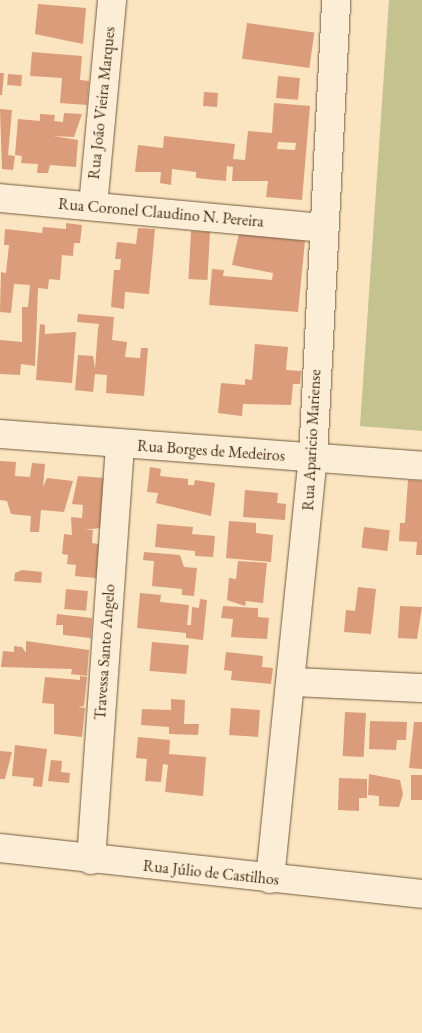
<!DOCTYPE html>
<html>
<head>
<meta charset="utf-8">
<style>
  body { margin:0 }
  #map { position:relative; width:422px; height:1033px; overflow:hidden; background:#fbe4c0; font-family:"EB Garamond",serif }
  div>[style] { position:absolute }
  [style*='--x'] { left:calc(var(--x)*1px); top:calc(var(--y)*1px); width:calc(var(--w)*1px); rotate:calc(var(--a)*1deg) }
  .green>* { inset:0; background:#c4c28e }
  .building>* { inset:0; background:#da9c7a; transform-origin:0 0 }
  .roads { filter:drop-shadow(0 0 1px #725b3c) drop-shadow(0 0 1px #725b3c) }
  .minor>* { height:28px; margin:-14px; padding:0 14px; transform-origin:14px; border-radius:14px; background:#fcedd6 }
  span { translate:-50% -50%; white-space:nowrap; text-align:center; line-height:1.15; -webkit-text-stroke:4px #fcedd6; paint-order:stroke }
  .street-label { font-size:16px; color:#452d10 }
</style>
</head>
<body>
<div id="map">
  <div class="green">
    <i style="clip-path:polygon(389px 0,422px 0,422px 431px,360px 426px)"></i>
  </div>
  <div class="building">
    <i style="clip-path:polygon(38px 4px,86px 8px,83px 44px,35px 34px)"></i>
    <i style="left:247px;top:23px;width:68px;height:36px;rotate:8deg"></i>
    <i style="clip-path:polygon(32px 52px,82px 56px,80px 80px,89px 81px,87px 105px,60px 103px,62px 78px,30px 76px)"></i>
    <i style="clip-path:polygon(0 73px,4px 73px,2px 95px,0 95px)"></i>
    <i style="left:8px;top:74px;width:14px;height:11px;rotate:4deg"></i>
    <i style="left:278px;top:76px;width:22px;height:22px;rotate:5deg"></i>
    <i style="left:204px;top:92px;width:14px;height:14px;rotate:4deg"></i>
    <i style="clip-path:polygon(evenodd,274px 103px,310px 106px,302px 200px,266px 197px,268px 181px,232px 181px,233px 167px,227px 166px,226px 181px,196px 178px,196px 172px,172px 169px,171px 185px,160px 183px,161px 172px,135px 172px,138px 145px,163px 148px,164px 136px,235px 144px,233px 159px,245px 160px,248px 131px,272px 133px,274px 103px,278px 142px,296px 143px,295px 150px,277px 149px,278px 142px)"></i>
    <i style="clip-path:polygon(0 109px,12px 110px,8px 155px,15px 156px,13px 170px,2px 169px)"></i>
    <i style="clip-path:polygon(64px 113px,82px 114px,74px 137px,53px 136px,78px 140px,76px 167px,50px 165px,48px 173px,37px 173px,38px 164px,21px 163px,22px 156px,15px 155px,18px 119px,40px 121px,40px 114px,55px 115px,54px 121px,63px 122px)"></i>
    <i style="clip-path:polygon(66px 223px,82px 225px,80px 243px,74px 243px,73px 256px,62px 255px,60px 280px,49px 279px,48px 289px,38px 288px,35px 366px,21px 364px,20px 375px,0 374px,0 340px,22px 342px,22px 307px,28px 307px,30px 285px,14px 284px,11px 313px,0 312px,1px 272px,6px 273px,9px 245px,4px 245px,5px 229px,42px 233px,43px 227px,66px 229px)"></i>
    <i style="clip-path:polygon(138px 228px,155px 229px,149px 294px,125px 292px,124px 309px,111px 307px,114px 270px,120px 270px,121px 259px,115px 259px,117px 242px,136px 244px)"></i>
    <i style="left:191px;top:231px;width:19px;height:48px;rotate:3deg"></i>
    <i style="clip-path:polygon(239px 233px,305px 241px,298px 312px,209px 305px,212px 269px,224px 270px,223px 276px,272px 280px,273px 273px,232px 265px)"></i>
    <i style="clip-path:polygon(78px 314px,114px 317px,112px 340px,127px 342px,125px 357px,140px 358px,141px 348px,148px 348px,144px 396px,106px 393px,107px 375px,95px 374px,93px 392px,75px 390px,78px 355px,93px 356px,95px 369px,98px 329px,99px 324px,77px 322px)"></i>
    <i style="clip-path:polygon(40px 324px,45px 325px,45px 334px,76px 332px,72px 383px,36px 380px)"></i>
    <i style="clip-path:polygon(255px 344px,288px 347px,286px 370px,301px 371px,300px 384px,293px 384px,291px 405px,243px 404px,242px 416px,218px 413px,221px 383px,245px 385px,245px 379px,252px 380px)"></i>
    <i style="clip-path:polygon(0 461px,16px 462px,15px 476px,30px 477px,32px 463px,45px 464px,43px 487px,47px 478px,73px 481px,64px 512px,41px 510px,39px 532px,30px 532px,31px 516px,11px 514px,7px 501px,0 500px)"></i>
    <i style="clip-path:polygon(150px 467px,161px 469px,160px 476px,188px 479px,188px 485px,194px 485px,195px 480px,215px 483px,211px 516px,156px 503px,158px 493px,147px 492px)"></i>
    <i style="clip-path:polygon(78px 476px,105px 478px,100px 528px,84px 530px,93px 530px,92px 543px,99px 544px,96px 578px,75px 576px,76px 565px,67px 564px,68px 555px,62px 554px,64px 534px,72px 535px,71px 517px,82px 518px,83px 505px,72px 504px)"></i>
    <i style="clip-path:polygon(408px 480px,422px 481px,422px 555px,416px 555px,417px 542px,399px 541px,400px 523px,405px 523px)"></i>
    <i style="clip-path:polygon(245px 490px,278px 493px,277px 503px,286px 504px,285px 520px,243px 517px)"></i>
    <i style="clip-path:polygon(229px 521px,256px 523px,256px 533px,273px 535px,271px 562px,226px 558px)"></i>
    <i style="clip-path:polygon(157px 524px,193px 527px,192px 534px,215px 536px,213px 557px,195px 556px,195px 551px,155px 547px)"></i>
    <i style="left:364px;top:527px;width:26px;height:21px;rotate:7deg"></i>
    <i style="clip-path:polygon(144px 552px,180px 555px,184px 567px,197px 568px,194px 596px,182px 595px,182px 589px,152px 586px,154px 561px,143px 560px)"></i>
    <i style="clip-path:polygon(238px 561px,267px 563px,263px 603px,246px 601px,245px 606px,227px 600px,229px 578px,236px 579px)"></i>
    <i style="clip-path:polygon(22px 570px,42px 572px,41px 583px,14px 581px,15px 573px)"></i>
    <i style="clip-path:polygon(358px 587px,376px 589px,371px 634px,344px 632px,346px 610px,355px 611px)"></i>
    <i style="left:66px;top:589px;width:22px;height:20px;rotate:5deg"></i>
    <i style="clip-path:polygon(140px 593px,161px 595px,160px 602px,189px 605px,187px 625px,191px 625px,192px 607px,199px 608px,200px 599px,207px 600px,203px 640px,186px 638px,186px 633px,137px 628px)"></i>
    <i style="clip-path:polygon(223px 606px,258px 608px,258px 617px,269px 618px,267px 639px,231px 637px,233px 619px,221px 618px)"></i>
    <i style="clip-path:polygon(400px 606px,422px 607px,417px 639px,398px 638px)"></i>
    <i style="clip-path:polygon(57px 614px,92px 618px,91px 638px,63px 635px,63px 625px,56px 625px)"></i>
    <i style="clip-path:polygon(26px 641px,89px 650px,87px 676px,71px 674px,72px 669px,1px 667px,3px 651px,14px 652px,14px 646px,22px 647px,26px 653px)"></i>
    <i style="left:152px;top:642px;width:37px;height:29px;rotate:5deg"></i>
    <i style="clip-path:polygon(226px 652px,263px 656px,262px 667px,273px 668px,271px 684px,231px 680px,232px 671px,224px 670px)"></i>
    <i style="clip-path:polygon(80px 676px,87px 677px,84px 706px,78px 707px,85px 708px,82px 737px,54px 734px,54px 704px,42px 703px,45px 677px,80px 680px)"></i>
    <i style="clip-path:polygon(171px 699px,185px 700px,184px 724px,199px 724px,198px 735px,169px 734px,169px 727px,141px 725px,142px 709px,171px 710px)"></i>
    <i style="left:231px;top:708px;width:29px;height:27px;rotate:4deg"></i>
    <i style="left:345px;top:712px;width:21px;height:44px;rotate:3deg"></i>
    <i style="clip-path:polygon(370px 721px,407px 722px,406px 740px,397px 740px,396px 750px,369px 749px)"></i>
    <i style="clip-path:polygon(414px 722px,422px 722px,422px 769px,409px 768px)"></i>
    <i style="clip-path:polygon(138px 737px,170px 740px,169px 754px,206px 757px,203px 796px,165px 792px,168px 765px,163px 764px,161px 782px,145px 781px,147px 759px,136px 758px)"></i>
    <i style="clip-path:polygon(15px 745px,47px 749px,42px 787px,33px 786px,34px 778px,12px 776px)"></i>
    <i style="clip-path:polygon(0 751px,12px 752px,5px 779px,0 779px)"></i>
    <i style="clip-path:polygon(51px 760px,62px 761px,61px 772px,70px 773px,69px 783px,48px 781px)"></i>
    <i style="clip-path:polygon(369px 774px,400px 780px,403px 794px,399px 807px,379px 806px,379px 796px,368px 795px)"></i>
    <i style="left:411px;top:775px;width:11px;height:25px"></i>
    <i style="clip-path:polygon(339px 778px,367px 779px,367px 798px,359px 798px,359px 811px,338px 810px)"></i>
  </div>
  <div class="roads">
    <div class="minor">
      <i style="--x:0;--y:198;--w:323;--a:5.3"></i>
      <i style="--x:93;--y:206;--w:207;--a:-84.7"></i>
      <i style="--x:0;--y:434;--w:423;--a:4.3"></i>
      <i style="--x:293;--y:682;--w:129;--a:2.7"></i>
      <i style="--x:0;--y:848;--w:424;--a:6.2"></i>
      <i style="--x:91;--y:860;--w:417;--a:-86"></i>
      <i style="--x:270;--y:879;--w:423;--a:-84.2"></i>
      <i style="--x:313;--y:458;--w:459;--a:-87.1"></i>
    </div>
  </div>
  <div class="street-label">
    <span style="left:102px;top:103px;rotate:-84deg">Rua João Vieira Marques</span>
    <span style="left:161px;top:213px;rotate:5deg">Rua Coronel Claudino N. Pereira</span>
    <span style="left:312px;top:440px;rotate:-87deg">Rua Aparicio Mariense</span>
    <span style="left:211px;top:451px;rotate:4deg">Rua Borges de Medeiros</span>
    <span style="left:105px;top:652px;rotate:-86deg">Travessa Santo Angelo</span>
    <span style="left:211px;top:873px;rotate:6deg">Rua Júlio de Castilhos</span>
  </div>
</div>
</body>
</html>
